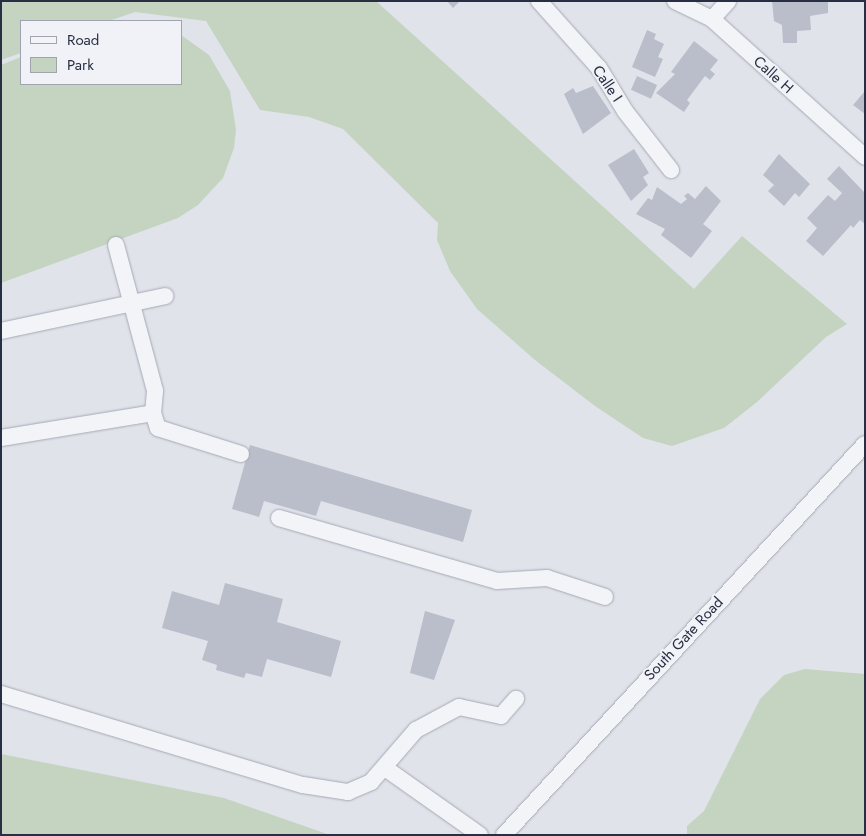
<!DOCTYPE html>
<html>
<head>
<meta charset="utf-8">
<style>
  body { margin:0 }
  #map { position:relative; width:866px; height:836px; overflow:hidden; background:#e0e3ea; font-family:Jost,sans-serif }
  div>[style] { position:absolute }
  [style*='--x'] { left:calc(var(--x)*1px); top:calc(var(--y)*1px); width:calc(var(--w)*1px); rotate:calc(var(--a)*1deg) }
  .green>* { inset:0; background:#c4d4c1 }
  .building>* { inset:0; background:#babeca; transform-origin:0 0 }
  .roads { filter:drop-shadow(0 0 1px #a5a9b4) drop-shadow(0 0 1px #a5a9b4) }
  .minor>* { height:16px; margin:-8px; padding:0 8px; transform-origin:8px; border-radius:8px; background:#f3f4f8 }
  span { translate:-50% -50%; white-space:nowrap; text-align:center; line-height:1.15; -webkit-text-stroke:4px #f0f2f7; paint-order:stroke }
  .street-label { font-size:15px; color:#282f42 }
  .frame { position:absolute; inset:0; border:2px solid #282f42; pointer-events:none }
  .legend { position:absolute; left:20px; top:20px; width:162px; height:65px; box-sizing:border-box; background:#f0f2f7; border:1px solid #a0a4af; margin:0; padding:6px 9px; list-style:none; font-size:15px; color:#282f42 }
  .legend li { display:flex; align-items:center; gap:10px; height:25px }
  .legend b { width:25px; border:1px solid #a0a4af }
</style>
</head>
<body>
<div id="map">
  <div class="green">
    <i style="clip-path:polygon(1px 1px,376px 1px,694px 289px,742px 236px,847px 324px,826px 337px,757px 402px,724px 428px,672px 446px,643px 438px,595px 406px,535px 360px,477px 309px,450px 271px,437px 240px,438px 223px,343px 129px,309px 117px,260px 110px,206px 21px,135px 12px,109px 21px,21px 21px,21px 53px,1px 60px)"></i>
    <i style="clip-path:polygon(181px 35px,209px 55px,230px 91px,236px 130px,234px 148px,223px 178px,198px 205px,178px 218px,1px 283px,1px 65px,21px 57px,21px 84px,181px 84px)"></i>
    <i style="clip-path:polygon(805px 669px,865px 674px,865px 835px,687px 835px,687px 826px,704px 811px,760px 699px,784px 675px)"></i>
    <i style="clip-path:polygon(1px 754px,224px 798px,330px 835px,1px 835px)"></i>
  </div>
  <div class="building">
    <i style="clip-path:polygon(447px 1px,460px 1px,453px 8px)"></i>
    <i style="clip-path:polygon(772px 1px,828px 1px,828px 13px,810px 16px,811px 30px,797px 31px,797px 43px,783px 43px,782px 25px,774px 21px)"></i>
    <i style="clip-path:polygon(647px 30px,656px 34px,654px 39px,664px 44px,658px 57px,663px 59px,655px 77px,632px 67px)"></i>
    <i style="clip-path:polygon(694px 41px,718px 60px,710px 70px,715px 74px,710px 80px,705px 76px,687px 100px,690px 103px,684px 112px,656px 93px,675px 74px,671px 72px)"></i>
    <i style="left:637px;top:76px;width:22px;height:15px;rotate:24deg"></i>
    <i style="clip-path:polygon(593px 86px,611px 113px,583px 134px,564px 94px,573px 88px,576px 93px)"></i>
    <i style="clip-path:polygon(865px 91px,865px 114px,853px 105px)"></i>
    <i style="clip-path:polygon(634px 149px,649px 173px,643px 177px,648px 185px,631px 201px,608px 165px)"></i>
    <i style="clip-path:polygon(779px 154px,810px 184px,799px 197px,795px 193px,784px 206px,768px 191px,774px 185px,763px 175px)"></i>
    <i style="clip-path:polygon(839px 166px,865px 193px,865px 224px,860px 220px,853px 228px,851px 225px,823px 256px,806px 241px,817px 228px,807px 218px,828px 195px,835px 201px,842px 193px,827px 179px)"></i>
    <i style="clip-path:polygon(706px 186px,721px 201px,703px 224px,712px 231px,691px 258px,661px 235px,665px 229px,636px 214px,648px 198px,652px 200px,657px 187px,681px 204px,687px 199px,684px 196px,688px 193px,695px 199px)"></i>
    <i style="clip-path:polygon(250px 445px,472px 510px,463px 542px,321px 501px,316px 516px,264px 501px,259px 517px,232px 509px)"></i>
    <i style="clip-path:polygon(225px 583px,283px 599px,277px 622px,341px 641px,331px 677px,267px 659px,262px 677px,246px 673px,244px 678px,216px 670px,217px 665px,202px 660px,208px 641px,162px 628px,172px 591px,219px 605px)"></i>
    <i style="clip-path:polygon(425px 611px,455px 620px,434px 680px,410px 673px)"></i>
  </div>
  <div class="roads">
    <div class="minor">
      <i style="--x:539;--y:1;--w:90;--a:48.2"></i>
      <i style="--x:599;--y:68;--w:50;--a:58.8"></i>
      <i style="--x:625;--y:111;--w:75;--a:52.1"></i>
      <i style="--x:675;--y:1;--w:41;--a:25.9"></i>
      <i style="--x:712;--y:19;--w:206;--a:42"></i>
      <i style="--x:712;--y:19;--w:24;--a:-48"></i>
      <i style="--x:116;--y:245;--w:151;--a:75"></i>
      <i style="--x:155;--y:391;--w:22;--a:95"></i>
      <i style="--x:153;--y:413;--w:16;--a:72"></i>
      <i style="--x:158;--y:428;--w:87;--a:17.4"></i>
      <i style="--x:1;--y:331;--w:168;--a:-12"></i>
      <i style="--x:1;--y:438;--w:154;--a:-9.3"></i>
      <i style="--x:279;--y:518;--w:227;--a:16.1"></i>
      <i style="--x:497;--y:581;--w:50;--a:-3.4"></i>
      <i style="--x:547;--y:578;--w:61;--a:18.1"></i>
      <i style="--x:1;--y:694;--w:315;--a:16.8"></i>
      <i style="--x:303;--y:785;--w:46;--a:8.8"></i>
      <i style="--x:348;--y:792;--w:25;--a:-23"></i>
      <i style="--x:371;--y:782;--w:69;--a:-49.1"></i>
      <i style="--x:416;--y:730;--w:49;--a:-28.1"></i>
      <i style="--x:459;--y:707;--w:43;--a:12.1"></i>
      <i style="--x:501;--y:716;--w:23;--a:-49"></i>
      <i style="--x:385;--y:768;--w:116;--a:35.2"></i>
      <i style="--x:504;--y:835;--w:532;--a:-47.28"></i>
    </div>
  </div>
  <div class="street-label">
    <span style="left:773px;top:75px;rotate:42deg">Calle H</span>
    <span style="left:607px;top:84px;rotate:56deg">Calle I</span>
    <span style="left:684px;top:639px;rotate:-47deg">South Gate Road</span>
  </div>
  <div class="frame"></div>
  <ul class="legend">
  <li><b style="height:6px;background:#f3f4f8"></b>Road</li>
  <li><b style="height:14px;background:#c4d4c1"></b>Park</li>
  </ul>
</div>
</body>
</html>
